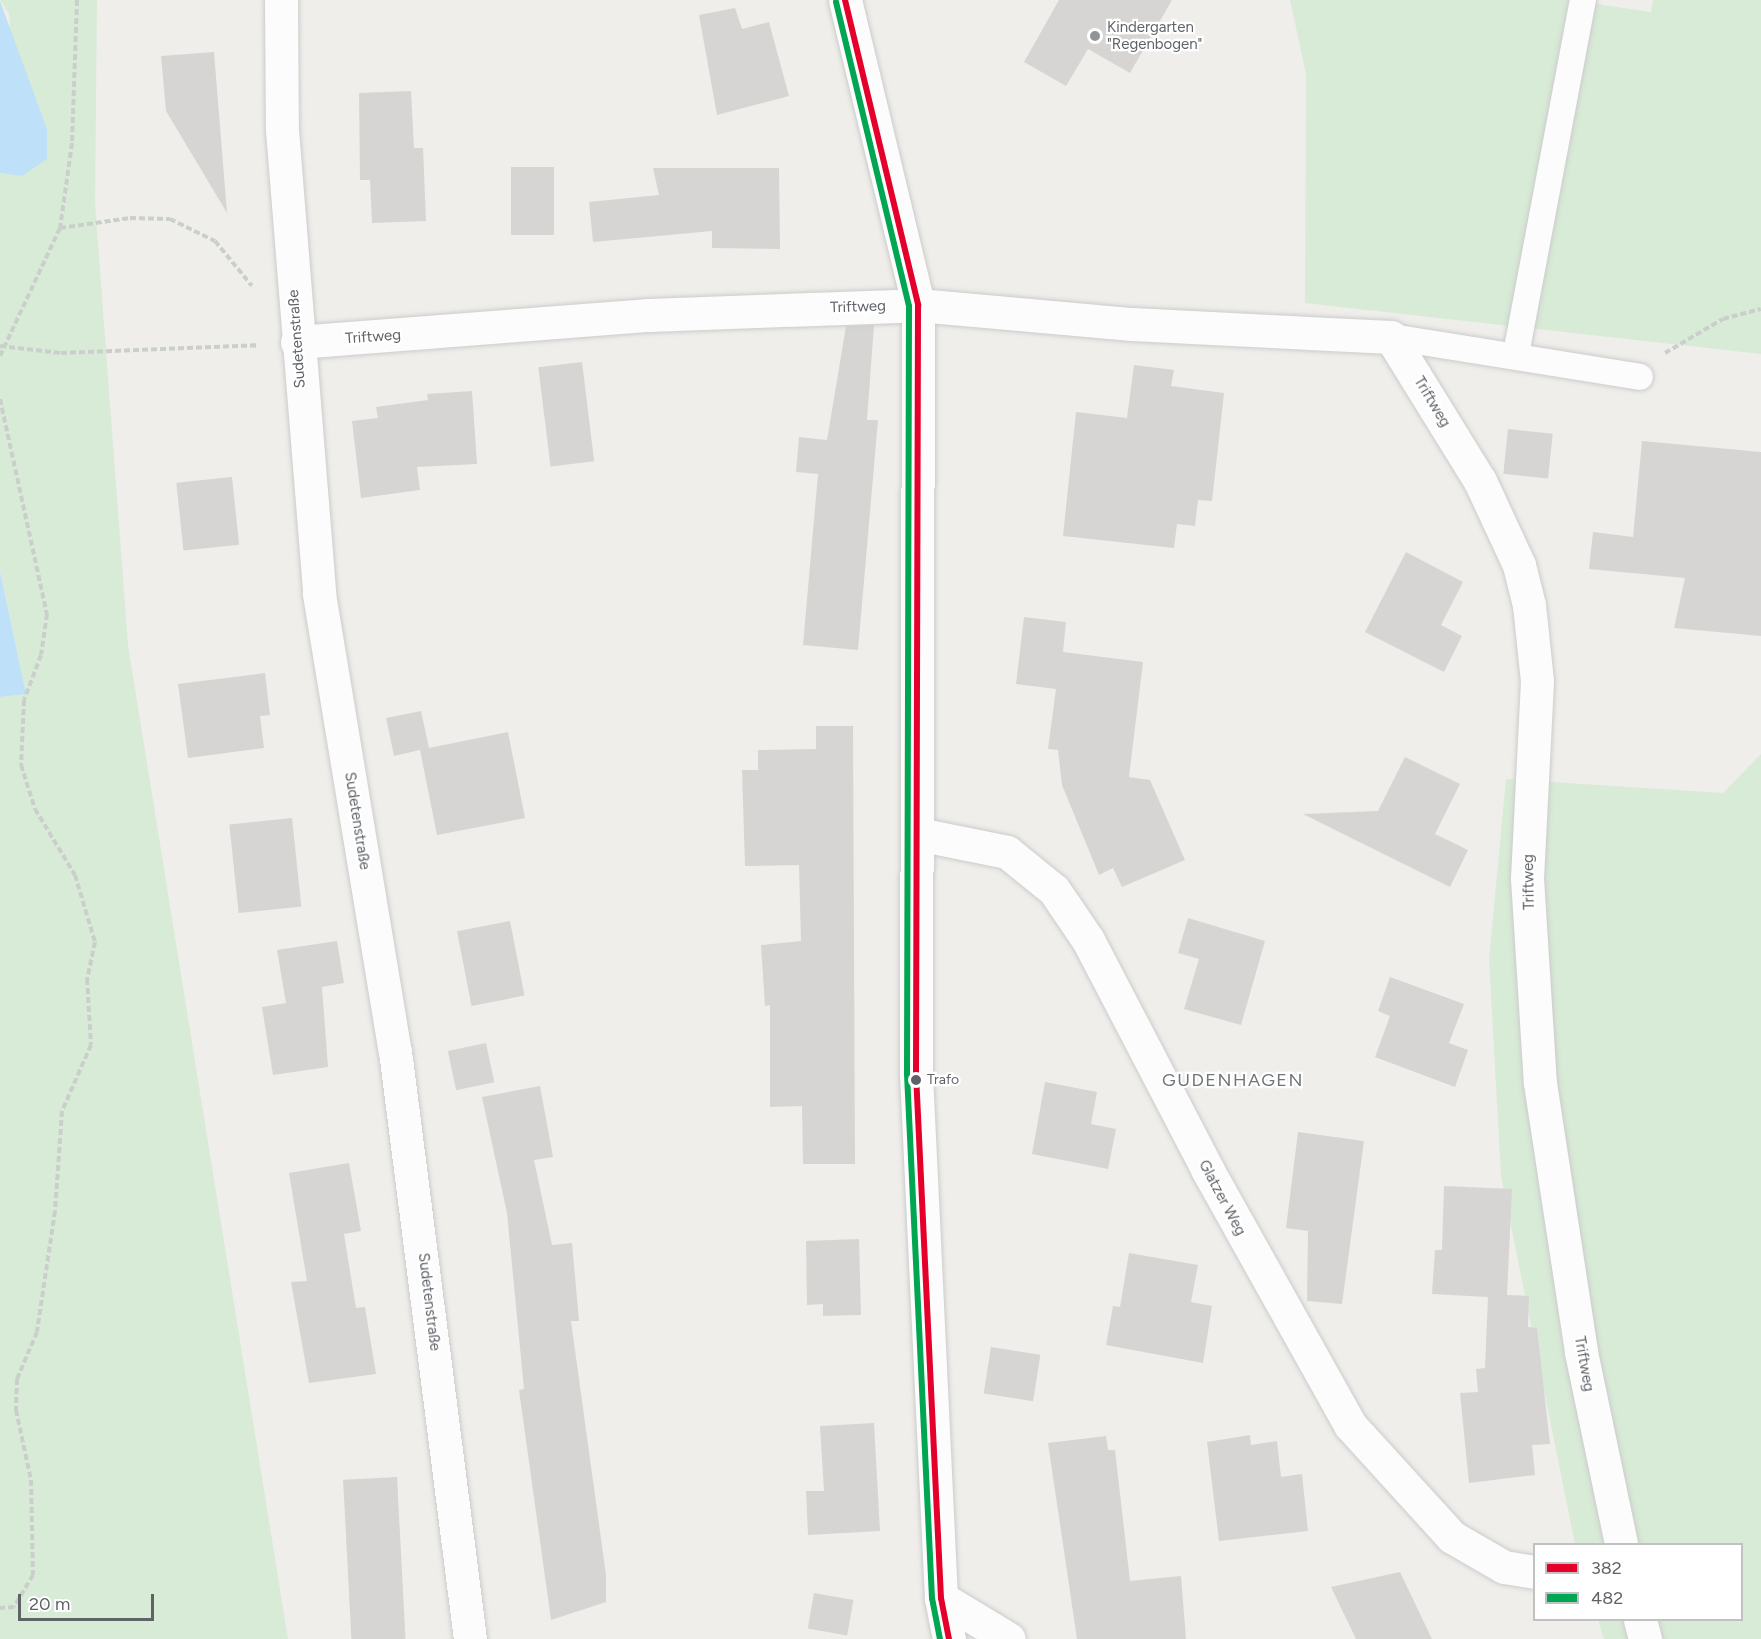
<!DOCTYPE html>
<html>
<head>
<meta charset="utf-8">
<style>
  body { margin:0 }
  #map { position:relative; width:1761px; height:1639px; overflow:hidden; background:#efeeea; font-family:Figtree,sans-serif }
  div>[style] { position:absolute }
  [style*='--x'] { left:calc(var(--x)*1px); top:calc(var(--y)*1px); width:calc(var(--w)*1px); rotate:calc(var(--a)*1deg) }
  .green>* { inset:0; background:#d8ebd6 }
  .water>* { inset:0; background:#bfe0f9 }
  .building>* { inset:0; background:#d6d5d3; transform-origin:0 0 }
  .path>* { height:4px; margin-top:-2px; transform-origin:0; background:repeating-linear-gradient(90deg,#cacfcc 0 6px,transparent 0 9px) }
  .roads { filter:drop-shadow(0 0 2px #cbcccc) drop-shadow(0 0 2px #cbcccc) }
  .lane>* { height:26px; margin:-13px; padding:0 13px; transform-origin:13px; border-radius:13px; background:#fdfcfc }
  .street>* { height:33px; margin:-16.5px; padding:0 16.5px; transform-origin:16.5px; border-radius:16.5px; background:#fdfcfc }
  .bus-1>* { height:6px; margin:-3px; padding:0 3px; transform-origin:3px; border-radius:3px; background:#e4002b }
  .bus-2>* { height:6px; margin:-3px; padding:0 3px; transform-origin:3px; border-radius:3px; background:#00a651 }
  .dots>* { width:16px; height:16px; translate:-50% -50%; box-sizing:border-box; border:3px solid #fff; border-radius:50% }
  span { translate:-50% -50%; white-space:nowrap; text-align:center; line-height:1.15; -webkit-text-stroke:4.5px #fff; paint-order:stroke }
  .bus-label { font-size:14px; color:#5f6368 }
  .left { translate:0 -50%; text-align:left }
  .poi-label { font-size:15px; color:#5f6368 }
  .street-label { font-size:15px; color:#5f6368 }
  .quarter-label { font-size:18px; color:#70757a; letter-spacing:1.5px }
  .legend { position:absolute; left:1533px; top:1543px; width:210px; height:78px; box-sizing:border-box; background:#fff; border:2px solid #bfc1c3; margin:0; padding:8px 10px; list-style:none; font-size:18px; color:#5f6368 }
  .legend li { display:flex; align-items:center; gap:12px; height:30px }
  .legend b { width:30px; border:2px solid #bfc1c3 }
  .scale { position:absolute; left:18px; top:1594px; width:136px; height:27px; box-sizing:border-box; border:3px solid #5f6368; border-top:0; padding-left:8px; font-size:18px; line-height:21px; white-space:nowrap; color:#5f6368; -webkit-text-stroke:4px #fff; paint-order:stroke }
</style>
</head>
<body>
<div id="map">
  <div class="green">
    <i style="clip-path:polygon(0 0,97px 0,95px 203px,128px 645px,288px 1639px,0 1639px,0 697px,26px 694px,0 570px,0 173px,22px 176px,9px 14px)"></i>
    <i style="clip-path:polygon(1290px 0,1569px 0,1651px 12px,1653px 0,1761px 0,1761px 354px,1305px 303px,1306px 74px)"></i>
    <i style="clip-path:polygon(1761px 754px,1761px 1639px,1604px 1639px,1598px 1620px,1742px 1620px,1742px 1544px,1575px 1544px,1501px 1176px,1489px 960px,1506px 779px,1723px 793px)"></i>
  </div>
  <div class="water">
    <i style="clip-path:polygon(0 1px,47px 129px,47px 159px,22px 176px,0 173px)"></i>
    <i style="clip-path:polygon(0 571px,26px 694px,0 697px)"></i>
  </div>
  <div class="building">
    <i style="clip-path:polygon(1059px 0,1172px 0,1130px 73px,1088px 49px,1066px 86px,1024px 62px)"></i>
    <i style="clip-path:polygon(735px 8px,742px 29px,769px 22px,789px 96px,717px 115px,699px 15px)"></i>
    <i style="clip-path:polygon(214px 52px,227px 213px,166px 111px,161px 56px)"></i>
    <i style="clip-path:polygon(411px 91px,414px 148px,423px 148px,426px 221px,372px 223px,370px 180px,360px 180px,359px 93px)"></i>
    <i style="left:511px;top:167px;width:43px;height:68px"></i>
    <i style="clip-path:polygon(653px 168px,779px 168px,780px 249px,712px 248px,712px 231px,593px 242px,589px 202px,659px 195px)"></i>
    <i style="clip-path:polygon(874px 325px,867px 420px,878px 420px,858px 650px,803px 645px,818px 474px,796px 472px,799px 437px,827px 440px,846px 326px)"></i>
    <i style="left:582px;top:362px;width:100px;height:44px;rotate:83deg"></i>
    <i style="clip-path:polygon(1134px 365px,1174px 370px,1171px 386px,1224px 393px,1212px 501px,1198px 500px,1195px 526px,1177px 524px,1174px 548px,1063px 536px,1076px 412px,1127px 418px)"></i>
    <i style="clip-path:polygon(472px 391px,477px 464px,417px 467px,420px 490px,361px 498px,352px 421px,378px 418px,376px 407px,428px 400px,427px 394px)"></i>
    <i style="left:1508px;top:429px;width:45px;height:45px;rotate:6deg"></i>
    <i style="clip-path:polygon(1642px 441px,1761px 452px,1761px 636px,1674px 628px,1685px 578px,1589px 569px,1593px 532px,1633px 537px)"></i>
    <i style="left:232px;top:477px;width:68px;height:56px;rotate:84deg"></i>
    <i style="clip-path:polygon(1406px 552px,1463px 582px,1441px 625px,1462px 636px,1444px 672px,1365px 632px)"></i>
    <i style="clip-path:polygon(1024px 617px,1066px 622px,1063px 652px,1143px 662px,1129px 777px,1150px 780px,1185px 860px,1122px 887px,1113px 868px,1099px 875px,1062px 785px,1058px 750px,1048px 749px,1056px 689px,1016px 684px)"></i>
    <i style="clip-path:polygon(265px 673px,270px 715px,260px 716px,264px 748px,188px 758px,178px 684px)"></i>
    <i style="clip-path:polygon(421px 711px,429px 748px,508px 732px,525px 818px,437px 835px,420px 750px,394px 756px,386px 718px)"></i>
    <i style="clip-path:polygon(816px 726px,853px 726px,855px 1164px,803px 1164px,802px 1106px,770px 1107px,770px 1005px,765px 1006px,761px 945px,801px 941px,799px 865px,745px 866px,742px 770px,758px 770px,758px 750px,816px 749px)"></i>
    <i style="clip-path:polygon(1405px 757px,1460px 784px,1435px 834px,1468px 850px,1450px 887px,1303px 814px,1378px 811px)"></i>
    <i style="left:292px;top:818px;width:89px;height:63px;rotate:84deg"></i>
    <i style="clip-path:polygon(1188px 918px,1265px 941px,1241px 1025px,1184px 1009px,1199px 959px,1178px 953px)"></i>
    <i style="left:510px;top:921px;width:76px;height:54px;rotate:79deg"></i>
    <i style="clip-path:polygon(337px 941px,344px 983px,322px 987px,328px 1067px,273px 1075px,262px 1007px,286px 1003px,277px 950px)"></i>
    <i style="clip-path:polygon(1390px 977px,1464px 1004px,1449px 1043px,1468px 1050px,1455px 1087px,1375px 1057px,1390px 1016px,1378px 1011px)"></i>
    <i style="left:486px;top:1043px;width:40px;height:39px;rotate:78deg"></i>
    <i style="clip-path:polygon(1045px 1082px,1097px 1092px,1091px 1124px,1116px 1129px,1108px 1169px,1032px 1154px)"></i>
    <i style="clip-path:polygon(540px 1086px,553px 1157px,534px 1160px,552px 1245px,572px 1243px,579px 1321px,571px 1321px,606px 1575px,606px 1602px,551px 1620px,519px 1390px,524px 1389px,507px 1213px,482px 1097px)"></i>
    <i style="clip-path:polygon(1298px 1132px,1364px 1141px,1342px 1304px,1307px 1301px,1308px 1231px,1286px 1228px)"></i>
    <i style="clip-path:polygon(349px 1163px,361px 1231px,344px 1234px,356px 1308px,365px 1307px,376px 1374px,309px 1383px,291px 1282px,307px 1281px,289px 1173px)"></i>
    <i style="clip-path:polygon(1444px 1186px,1512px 1189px,1507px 1295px,1529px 1296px,1528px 1327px,1537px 1328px,1550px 1444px,1532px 1445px,1535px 1475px,1469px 1483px,1460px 1393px,1478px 1392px,1476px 1369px,1485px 1368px,1488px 1297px,1432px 1294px,1435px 1250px,1442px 1250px)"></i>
    <i style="clip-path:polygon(859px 1239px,861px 1315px,823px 1316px,823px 1304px,807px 1305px,806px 1241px)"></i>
    <i style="clip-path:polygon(1129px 1253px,1198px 1265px,1191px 1302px,1212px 1306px,1203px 1363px,1106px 1345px,1113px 1306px,1120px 1307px)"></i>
    <i style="left:991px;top:1347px;width:50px;height:47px;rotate:9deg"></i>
    <i style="clip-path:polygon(874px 1423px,880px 1531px,808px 1535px,806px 1491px,824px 1491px,820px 1426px)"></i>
    <i style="clip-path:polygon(1250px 1435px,1251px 1445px,1277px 1441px,1281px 1477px,1302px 1474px,1308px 1531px,1219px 1541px,1207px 1442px)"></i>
    <i style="clip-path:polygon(1106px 1436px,1108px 1450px,1115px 1450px,1130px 1581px,1181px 1576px,1186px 1639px,1077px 1639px,1048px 1443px)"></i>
    <i style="left:397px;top:1477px;width:162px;height:54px;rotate:87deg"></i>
    <i style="clip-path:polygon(1400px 1572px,1432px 1639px,1356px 1639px,1331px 1587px)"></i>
    <i style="left:814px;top:1593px;width:40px;height:36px;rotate:10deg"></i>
  </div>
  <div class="path">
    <i style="--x:77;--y:0;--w:143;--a:92"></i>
    <i style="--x:72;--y:143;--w:86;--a:98"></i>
    <i style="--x:60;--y:228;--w:71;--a:-8.1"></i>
    <i style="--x:130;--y:218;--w:40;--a:1.4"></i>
    <i style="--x:170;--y:219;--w:50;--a:26.1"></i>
    <i style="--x:215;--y:241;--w:58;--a:50.6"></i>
    <i style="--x:0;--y:346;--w:61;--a:6.5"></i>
    <i style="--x:61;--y:353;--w:196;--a:-2.3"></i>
    <i style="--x:1665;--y:353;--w:67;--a:-30.4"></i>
    <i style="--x:1723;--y:319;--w:39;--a:-15"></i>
    <i style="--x:0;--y:356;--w:141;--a:-64.9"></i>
    <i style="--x:0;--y:399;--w:220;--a:77.7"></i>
    <i style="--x:47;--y:614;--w:41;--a:98.3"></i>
    <i style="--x:41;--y:655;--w:48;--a:110.7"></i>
    <i style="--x:24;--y:700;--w:65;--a:92.6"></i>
    <i style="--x:21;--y:765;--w:46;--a:72.3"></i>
    <i style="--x:35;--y:809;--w:77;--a:58.8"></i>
    <i style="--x:75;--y:875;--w:70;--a:73.4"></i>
    <i style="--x:95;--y:942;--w:38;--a:102"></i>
    <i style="--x:87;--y:979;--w:66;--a:86.5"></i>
    <i style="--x:91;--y:1045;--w:72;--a:113.7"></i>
    <i style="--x:62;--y:1111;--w:100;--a:94"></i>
    <i style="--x:55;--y:1211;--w:122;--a:98.5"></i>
    <i style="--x:37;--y:1332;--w:51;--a:113.1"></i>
    <i style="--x:17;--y:1379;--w:31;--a:92"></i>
    <i style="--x:16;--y:1410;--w:72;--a:77.9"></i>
    <i style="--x:31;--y:1480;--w:95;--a:88.8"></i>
    <i style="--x:33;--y:1575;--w:37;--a:121"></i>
    <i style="--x:14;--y:1607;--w:14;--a:176"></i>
  </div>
  <div class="roads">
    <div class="lane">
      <i style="--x:1391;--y:337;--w:252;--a:9.1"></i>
      <i style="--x:1516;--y:354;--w:360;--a:-79.3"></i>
    </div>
    <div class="street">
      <i style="--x:281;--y:0;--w:130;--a:89.6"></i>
      <i style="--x:282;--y:130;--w:465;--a:85.4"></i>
      <i style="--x:319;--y:594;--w:463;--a:80.6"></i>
      <i style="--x:395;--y:1051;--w:593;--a:82.73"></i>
      <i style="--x:845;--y:0;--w:314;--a:76.5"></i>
      <i style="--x:918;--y:305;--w:769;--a:90.15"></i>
      <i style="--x:916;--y:1074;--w:525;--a:87.27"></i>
      <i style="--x:941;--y:1598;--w:42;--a:79"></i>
      <i style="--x:297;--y:342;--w:353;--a:-4.4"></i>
      <i style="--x:649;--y:315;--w:269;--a:-2.1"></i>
      <i style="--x:918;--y:305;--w:215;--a:5.1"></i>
      <i style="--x:1132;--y:324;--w:259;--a:2.9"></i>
      <i style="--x:1391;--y:337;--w:169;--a:58.3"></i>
      <i style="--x:1480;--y:481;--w:93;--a:65.1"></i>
      <i style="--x:1519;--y:565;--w:41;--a:76"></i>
      <i style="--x:1529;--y:605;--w:76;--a:84"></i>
      <i style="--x:1537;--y:681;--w:197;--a:92.9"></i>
      <i style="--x:1527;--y:878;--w:205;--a:86.4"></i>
      <i style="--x:1540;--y:1083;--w:272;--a:81.3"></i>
      <i style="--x:1581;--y:1352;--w:196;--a:78.2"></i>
      <i style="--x:918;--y:834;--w:91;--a:11.4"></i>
      <i style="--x:1007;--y:852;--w:60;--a:39"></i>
      <i style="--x:1054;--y:890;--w:60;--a:55.8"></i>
      <i style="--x:1088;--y:940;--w:258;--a:62.5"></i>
      <i style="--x:1207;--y:1169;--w:293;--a:60.8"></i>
      <i style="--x:1350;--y:1425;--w:151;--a:47.7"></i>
      <i style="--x:1452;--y:1537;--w:60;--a:30"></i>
      <i style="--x:1504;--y:1567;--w:30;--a:9"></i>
      <i style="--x:941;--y:1598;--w:79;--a:31.1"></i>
      <i style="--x:1640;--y:1620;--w:20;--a:75"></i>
    </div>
  </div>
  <div class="bus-1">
    <i style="--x:845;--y:0;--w:314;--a:76.5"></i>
    <i style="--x:918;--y:305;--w:769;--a:90.15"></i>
    <i style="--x:916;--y:1074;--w:525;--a:87.27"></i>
    <i style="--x:941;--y:1598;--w:42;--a:79"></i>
  </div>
  <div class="bus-2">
    <i style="--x:836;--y:2;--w:313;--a:76.5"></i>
    <i style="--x:909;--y:306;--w:768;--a:90.15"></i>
    <i style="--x:907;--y:1074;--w:525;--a:87.27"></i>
    <i style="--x:932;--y:1598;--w:42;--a:79"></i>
  </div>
  <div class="dots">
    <i style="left:1095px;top:36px;background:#919496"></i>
    <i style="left:916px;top:1080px;background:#5f6368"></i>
  </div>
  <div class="bus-label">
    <span class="left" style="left:927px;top:1080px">Trafo</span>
  </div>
  <div class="poi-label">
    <span class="left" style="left:1107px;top:36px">Kindergarten<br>"Regenbogen"</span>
  </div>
  <div class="street-label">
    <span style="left:858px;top:307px;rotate:-2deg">Triftweg</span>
    <span style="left:373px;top:337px;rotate:-4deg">Triftweg</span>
    <span style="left:297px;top:339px;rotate:-94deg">Sudetenstraße</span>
    <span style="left:1432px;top:402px;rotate:59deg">Triftweg</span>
    <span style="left:357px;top:821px;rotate:81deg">Sudetenstraße</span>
    <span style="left:1529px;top:882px;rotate:-91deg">Triftweg</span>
    <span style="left:1222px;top:1198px;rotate:62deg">Glatzer Weg</span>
    <span style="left:429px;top:1302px;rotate:83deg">Sudetenstraße</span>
    <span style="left:1584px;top:1364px;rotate:80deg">Triftweg</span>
  </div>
  <div class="quarter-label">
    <span style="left:1233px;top:1080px">GUDENHAGEN</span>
  </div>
  <ul class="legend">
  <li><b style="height:8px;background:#e4002b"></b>382</li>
  <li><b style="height:8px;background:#00a651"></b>482</li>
  </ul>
  <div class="scale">20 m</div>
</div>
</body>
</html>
